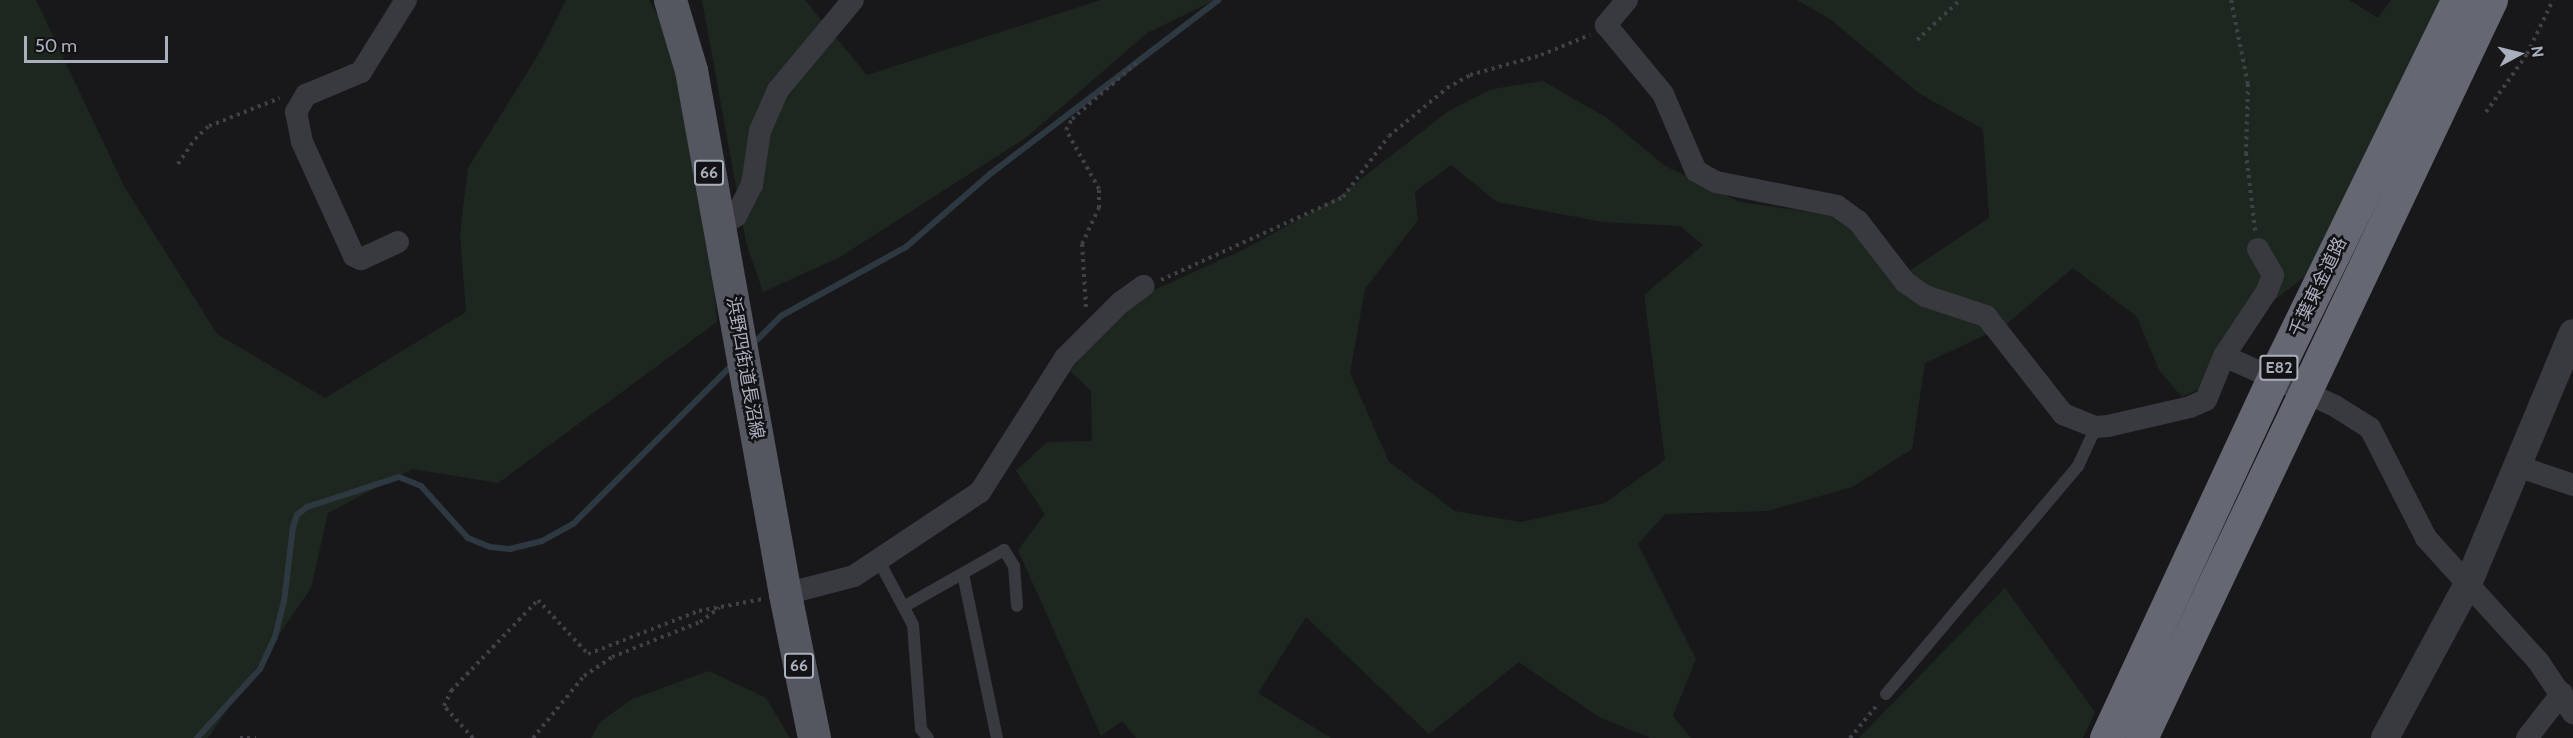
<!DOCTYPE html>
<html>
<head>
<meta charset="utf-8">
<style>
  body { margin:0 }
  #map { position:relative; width:2573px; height:738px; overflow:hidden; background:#18181b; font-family:Cabin,"Noto Sans JP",sans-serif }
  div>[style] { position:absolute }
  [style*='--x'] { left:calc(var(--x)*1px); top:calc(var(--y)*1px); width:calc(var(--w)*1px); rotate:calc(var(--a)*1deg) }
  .green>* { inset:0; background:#1e271f }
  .stream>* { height:6px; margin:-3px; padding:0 3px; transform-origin:3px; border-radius:3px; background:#2d3841 }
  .path>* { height:4px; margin-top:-2px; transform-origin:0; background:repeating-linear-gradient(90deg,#3f4147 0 3px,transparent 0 7.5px) }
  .service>* { height:12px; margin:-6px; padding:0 6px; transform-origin:6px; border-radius:6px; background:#393a40 }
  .minor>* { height:22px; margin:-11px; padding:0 11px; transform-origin:11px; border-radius:11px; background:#393a40 }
  .tertiary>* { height:28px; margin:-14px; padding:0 14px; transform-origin:14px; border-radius:14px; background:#393a40 }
  .primary>* { height:33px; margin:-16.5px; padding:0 16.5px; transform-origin:16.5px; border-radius:16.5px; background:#555760 }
  .motorway>* { height:33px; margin:-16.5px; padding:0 16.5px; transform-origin:16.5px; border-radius:16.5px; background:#656872 }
  span { translate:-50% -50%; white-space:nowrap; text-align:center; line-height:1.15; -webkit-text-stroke:5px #131316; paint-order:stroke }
  .shield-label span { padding:2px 4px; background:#131316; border:2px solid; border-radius:4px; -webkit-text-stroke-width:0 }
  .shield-label { font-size:16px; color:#aaafbc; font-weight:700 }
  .street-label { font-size:18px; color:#aaafbc }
  .north { position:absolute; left:2489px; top:24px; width:60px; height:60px; -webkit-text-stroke:4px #131316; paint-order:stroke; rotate:83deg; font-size:16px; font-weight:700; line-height:24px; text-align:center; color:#aaafbc }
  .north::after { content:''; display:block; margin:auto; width:21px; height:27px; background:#aaafbc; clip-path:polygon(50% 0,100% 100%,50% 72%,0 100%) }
  .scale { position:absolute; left:24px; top:36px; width:144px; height:27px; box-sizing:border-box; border:3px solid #aaafbc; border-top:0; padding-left:8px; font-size:18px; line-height:21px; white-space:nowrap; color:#aaafbc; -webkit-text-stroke:4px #131316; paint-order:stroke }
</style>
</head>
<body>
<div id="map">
  <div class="green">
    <i style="clip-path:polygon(0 0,36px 0,124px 186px,217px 334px,325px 398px,466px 312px,460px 233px,468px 168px,538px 55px,566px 0,649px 0,680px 56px,698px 128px,717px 322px,498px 483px,412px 469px,328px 513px,311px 588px,208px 738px,0 738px)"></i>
    <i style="clip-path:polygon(702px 0,805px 0,867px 75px,1101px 0,1215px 0,1147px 33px,1027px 137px,840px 257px,763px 292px,746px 242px)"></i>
    <i style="clip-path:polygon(evenodd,1797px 0,2349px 0,2378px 18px,2391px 0,2442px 0,2306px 276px,2269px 304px,2216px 381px,2182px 397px,2159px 370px,2137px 317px,2073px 268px,2003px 327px,1925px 363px,1912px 449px,1852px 487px,1767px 511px,1665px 514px,1638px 544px,1696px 659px,1673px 716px,1691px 738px,1651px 738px,1599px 717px,1519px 662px,1429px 734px,1306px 617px,1258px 693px,1331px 738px,1136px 738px,1122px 721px,1101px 736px,1018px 550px,1045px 514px,1016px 471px,1047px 442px,1092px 441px,1091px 391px,1070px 371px,1123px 304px,1247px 248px,1337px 198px,1447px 112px,1492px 89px,1543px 81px,1607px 118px,1665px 166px,1740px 202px,1831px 215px,1879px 244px,1906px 273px,1989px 218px,1983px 129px,1920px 94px,1830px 19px,1797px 0,1451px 165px,1497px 202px,1603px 222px,1680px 226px,1703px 245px,1644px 295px,1665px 460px,1605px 503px,1521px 522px,1455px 511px,1389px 462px,1350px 373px,1365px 289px,1418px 220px,1415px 192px,1451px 165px)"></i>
    <i style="clip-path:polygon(2005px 588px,2095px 712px,2083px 738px,1859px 738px)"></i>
    <i style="clip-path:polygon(709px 671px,766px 698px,790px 738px,591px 738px,601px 721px,632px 699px)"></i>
  </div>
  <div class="stream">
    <i style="--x:752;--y:345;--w:41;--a:-45"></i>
    <i style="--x:781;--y:316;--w:143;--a:-28.9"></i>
    <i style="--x:906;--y:247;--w:111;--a:-41"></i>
    <i style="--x:990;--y:174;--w:287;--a:-37.3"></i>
    <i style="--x:197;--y:738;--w:93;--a:-47.6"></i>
    <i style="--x:260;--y:669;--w:35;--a:-65"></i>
    <i style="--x:275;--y:637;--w:36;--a:-76"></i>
    <i style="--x:284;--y:602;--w:76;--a:-83.2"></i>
    <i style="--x:293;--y:527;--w:13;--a:-72"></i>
    <i style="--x:297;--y:515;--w:13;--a:-39"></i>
    <i style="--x:307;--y:507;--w:97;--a:-18.1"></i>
    <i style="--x:399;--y:477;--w:24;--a:22"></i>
    <i style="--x:421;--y:486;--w:70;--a:47.9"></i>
    <i style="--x:468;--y:538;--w:24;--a:22"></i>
    <i style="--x:490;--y:547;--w:20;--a:6"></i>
    <i style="--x:510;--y:549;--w:33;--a:-14"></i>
    <i style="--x:542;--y:541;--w:37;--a:-29"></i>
    <i style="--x:574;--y:523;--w:226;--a:-45"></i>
  </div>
  <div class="path">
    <i style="--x:2231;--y:0;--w:86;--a:78.6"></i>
    <i style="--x:2248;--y:84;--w:69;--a:91.7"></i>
    <i style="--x:2246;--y:153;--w:78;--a:83.3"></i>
    <i style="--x:1917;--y:40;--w:59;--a:-42.9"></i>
    <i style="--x:2486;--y:112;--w:71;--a:-54.7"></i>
    <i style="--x:2527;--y:54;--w:60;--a:-64.3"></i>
    <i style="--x:178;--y:164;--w:30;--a:-56"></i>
    <i style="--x:195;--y:139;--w:19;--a:-43"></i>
    <i style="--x:209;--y:126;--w:76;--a:-21.5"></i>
    <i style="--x:1161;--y:280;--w:200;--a:-24.5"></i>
    <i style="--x:1343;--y:197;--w:76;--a:-53"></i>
    <i style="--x:1389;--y:136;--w:75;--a:-39.6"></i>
    <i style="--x:1447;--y:88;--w:26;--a:-29"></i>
    <i style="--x:1470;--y:75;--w:74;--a:-15.7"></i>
    <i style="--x:1541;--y:55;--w:53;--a:-22.2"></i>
    <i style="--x:1086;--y:307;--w:63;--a:-93.6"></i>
    <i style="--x:1082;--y:244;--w:40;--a:-65"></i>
    <i style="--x:1099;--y:208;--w:19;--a:-90"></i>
    <i style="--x:1099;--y:189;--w:68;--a:-119.2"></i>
    <i style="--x:1066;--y:130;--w:13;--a:-61"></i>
    <i style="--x:1072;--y:119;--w:90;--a:-40.9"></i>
    <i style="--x:240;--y:738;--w:16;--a:0"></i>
    <i style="--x:473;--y:738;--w:43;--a:-132.2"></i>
    <i style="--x:444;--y:706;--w:17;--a:-65"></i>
    <i style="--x:451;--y:691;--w:126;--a:-46.3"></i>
    <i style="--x:538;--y:600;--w:74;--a:47.2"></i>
    <i style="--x:588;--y:654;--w:119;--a:-21.2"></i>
    <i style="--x:699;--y:611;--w:65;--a:-10.6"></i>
    <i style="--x:533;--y:738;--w:80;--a:-50.6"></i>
    <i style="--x:584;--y:676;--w:34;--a:-34"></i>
    <i style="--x:612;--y:657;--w:95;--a:-21.7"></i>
    <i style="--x:700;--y:622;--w:24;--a:-36"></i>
    <i style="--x:1850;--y:738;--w:44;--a:-50.5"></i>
  </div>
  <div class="service">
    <i style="--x:879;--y:561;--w:72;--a:62"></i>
    <i style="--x:913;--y:625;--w:104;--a:85.6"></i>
    <i style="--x:921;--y:729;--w:11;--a:52"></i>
    <i style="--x:963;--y:574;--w:167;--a:78.3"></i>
    <i style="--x:905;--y:606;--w:114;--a:-29.5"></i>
    <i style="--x:1004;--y:550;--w:19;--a:58"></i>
    <i style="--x:1014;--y:566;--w:40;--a:85.7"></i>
    <i style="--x:1886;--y:694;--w:298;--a:-49.9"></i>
    <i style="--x:2078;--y:466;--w:43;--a:-65.2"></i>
  </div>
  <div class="minor">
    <i style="--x:1627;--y:0;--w:33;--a:130"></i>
    <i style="--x:1606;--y:25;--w:89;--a:50.4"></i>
    <i style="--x:1663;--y:94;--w:84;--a:66.8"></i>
    <i style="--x:1696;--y:171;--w:23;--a:29"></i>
    <i style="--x:1716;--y:182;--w:123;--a:11.2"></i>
    <i style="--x:1837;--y:206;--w:26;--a:36"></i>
    <i style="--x:1858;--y:221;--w:77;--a:52.4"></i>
    <i style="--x:1905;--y:282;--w:24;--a:35"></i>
    <i style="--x:1925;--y:296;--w:64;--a:18.2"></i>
    <i style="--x:1986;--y:316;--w:125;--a:51.8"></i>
    <i style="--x:2063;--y:414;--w:35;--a:22"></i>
    <i style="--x:2096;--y:427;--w:12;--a:-5"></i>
    <i style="--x:2108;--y:426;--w:84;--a:-13"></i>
    <i style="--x:2190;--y:407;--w:17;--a:-24"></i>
    <i style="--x:2206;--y:400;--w:48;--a:-67.8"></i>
    <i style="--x:2224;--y:356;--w:78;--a:-56.5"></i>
    <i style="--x:2267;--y:291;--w:17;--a:-69"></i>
    <i style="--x:2273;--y:275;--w:30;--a:-120"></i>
    <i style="--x:719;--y:227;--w:20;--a:-33"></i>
    <i style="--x:736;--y:216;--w:35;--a:-63"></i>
    <i style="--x:752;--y:185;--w:55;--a:-81.6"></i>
    <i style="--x:760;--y:131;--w:45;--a:-66.3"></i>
    <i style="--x:778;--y:90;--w:117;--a:-50.2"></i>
    <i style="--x:398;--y:242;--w:41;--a:155.3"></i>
    <i style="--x:361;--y:259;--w:8;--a:-157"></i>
    <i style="--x:354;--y:256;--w:125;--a:-114.5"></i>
    <i style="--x:302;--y:142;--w:31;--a:-101"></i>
    <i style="--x:296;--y:112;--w:20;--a:-60"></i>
    <i style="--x:306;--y:95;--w:60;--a:-22.7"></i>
    <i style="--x:361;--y:72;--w:85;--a:-58"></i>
    <i style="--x:2224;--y:356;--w:122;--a:24.2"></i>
    <i style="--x:2335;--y:406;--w:41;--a:32.2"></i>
    <i style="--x:2370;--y:428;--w:123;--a:63"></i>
    <i style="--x:2426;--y:538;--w:166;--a:47.7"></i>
    <i style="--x:2538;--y:661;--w:63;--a:56.1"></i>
    <i style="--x:2517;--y:466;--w:59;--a:18.7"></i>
    <i style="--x:785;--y:594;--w:71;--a:-14.6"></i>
    <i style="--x:854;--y:576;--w:151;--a:-33.7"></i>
    <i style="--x:980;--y:492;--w:159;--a:-57.6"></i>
    <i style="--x:1065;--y:358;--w:78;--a:-45"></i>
    <i style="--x:1120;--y:303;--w:29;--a:-36"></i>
    <i style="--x:2527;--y:738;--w:57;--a:-52.1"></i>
  </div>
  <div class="tertiary">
    <i style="--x:2385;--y:738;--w:173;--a:-61.7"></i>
    <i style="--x:2467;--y:586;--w:274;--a:-67.3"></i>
  </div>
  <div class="primary">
    <i style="--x:670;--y:0;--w:73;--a:73.3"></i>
    <i style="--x:691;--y:70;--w:532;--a:79.83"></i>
    <i style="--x:785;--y:594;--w:147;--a:78.6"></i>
  </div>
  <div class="motorway">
    <i style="--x:2106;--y:738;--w:399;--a:-65.1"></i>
    <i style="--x:2274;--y:376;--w:418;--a:-64"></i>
    <i style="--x:2141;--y:738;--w:817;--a:-64.63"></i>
  </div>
  <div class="shield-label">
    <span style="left:709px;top:173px">66</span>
    <span style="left:2279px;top:368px">E82</span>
    <span style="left:799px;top:666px">66</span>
  </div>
  <div class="street-label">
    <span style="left:2318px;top:287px;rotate:-64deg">千葉東金道路</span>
    <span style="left:745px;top:368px;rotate:80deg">浜野四街道長沼線</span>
  </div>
  <div class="north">N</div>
  <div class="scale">50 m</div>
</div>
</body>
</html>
